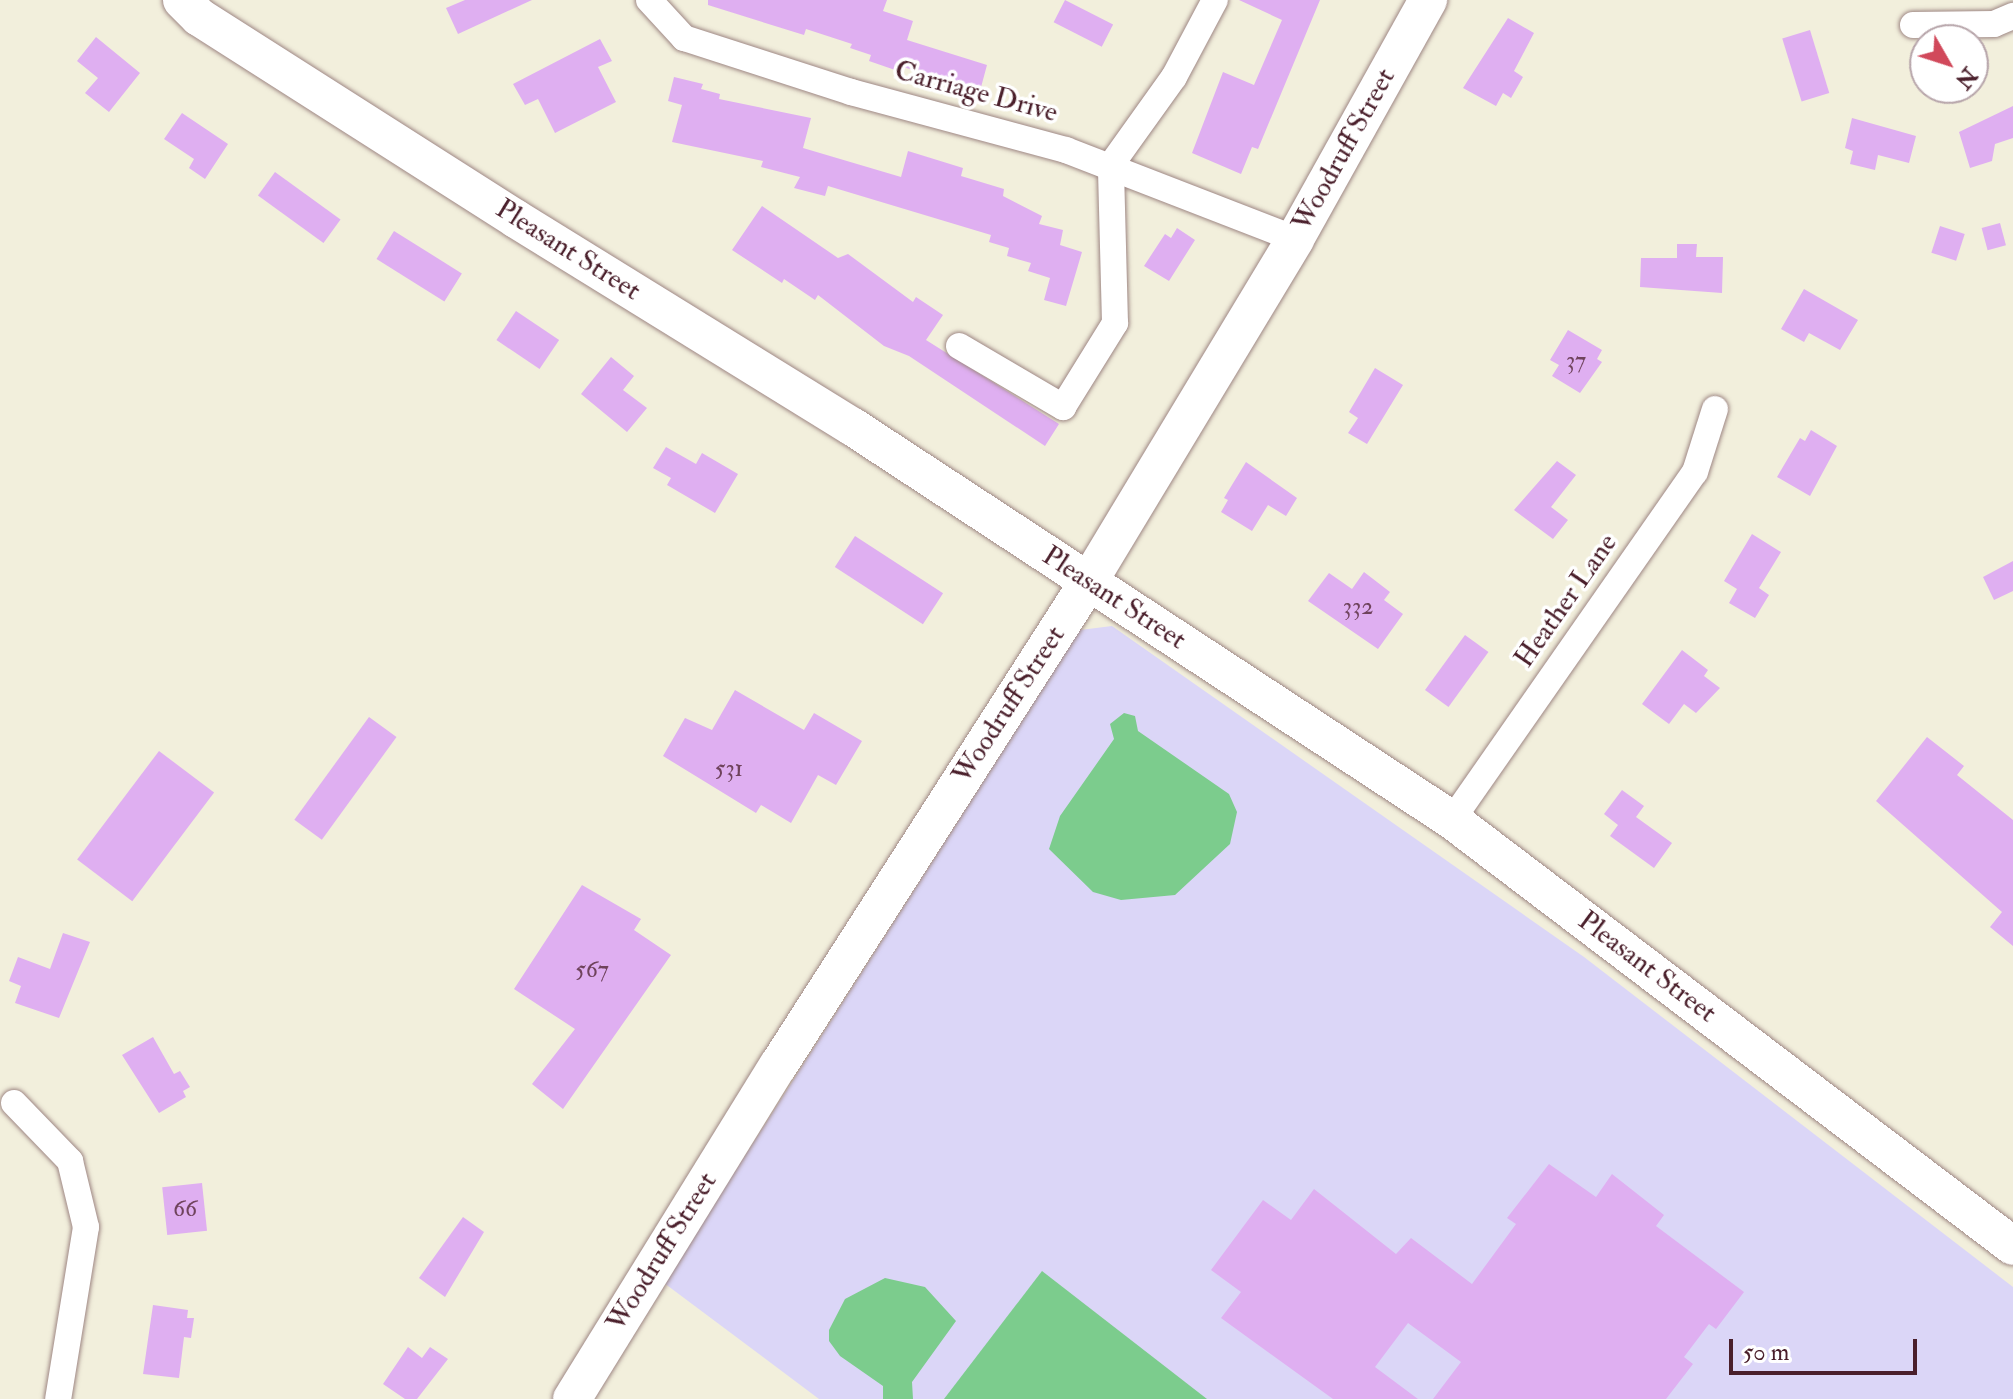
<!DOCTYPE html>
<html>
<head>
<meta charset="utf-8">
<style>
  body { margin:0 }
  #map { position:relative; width:2013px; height:1399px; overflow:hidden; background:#f2efdc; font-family:"IM FELL Double Pica",serif }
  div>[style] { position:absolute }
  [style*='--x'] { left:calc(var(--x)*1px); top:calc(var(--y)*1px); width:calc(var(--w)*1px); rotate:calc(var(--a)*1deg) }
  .built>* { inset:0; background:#dbd6f7 }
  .green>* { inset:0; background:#7ccc8d }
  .building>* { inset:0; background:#dfaff1; transform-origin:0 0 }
  .roads { filter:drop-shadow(0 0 2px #9e8784) drop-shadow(0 0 2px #9e8784) }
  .street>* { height:26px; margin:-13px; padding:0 13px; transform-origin:13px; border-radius:13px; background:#fff }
  .secondary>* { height:38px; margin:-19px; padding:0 19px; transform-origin:19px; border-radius:19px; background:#fff }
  span { translate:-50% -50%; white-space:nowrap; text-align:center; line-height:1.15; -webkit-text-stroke:7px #fff; paint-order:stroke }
  .number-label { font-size:24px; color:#6f435c }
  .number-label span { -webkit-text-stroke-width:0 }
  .street-label { font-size:28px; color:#4a1f2b }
  .north { position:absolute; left:1909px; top:24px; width:80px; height:80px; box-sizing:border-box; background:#fff; border:2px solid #b7a5aa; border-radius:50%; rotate:129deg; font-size:22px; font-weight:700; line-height:32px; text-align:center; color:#4a1f2b }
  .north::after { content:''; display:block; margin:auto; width:28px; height:36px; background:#d1495b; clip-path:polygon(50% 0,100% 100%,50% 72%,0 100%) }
  .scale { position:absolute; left:1729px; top:1339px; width:188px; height:36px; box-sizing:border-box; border:4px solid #4a1f2b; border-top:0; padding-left:10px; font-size:24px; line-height:28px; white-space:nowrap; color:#4a1f2b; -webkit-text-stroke:6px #fff; paint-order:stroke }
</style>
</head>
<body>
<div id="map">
  <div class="built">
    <i style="clip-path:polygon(1112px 626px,1584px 957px,2013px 1287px,2013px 1399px,819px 1399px,664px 1283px,1080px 630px)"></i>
  </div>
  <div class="green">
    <i style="clip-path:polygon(1124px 713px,1135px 716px,1138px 731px,1229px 794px,1237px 812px,1230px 844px,1175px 895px,1121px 900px,1093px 892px,1049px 849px,1060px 816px,1114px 739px,1110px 724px)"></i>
    <i style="clip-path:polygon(1042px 1271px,1207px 1399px,944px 1399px)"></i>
    <i style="clip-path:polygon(885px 1278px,925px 1287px,956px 1321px,912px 1382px,913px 1399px,883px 1399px,883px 1386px,840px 1356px,829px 1341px,829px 1330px,845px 1299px)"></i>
  </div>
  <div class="building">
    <i style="clip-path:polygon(465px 0,532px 0,458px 34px,446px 8px)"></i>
    <i style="clip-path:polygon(708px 0,887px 0,883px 11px,913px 21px,907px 40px,987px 65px,980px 91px,900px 66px,898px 71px,869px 61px,871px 55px,850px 48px,852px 44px,806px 29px,804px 35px,708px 5px)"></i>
    <i style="left:1065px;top:0;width:54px;height:25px;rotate:27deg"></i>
    <i style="clip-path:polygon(1239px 0,1320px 0,1258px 149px,1252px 147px,1241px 174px,1192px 153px,1223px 72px,1254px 85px,1282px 20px)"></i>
    <i style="clip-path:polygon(1508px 18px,1534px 33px,1514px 71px,1523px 77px,1511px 98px,1503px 93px,1496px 106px,1463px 88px)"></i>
    <i style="left:1810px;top:30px;width:66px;height:29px;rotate:73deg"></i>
    <i style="clip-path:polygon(96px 37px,140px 73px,109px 112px,85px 93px,98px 78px,77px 61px)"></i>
    <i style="clip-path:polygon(600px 39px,612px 61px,598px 67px,616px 102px,555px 133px,538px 99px,525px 105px,513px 84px)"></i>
    <i style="clip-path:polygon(674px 77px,703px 84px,701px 89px,720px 94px,719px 99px,811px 118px,803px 148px,901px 177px,908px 151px,963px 168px,961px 176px,1004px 189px,1003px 196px,1042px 216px,1039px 224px,1063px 230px,1060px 245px,1082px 252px,1066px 306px,1044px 300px,1050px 278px,1028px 271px,1031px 263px,1007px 256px,1009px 248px,989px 242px,991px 235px,828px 186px,825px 196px,794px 188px,800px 177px,761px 167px,763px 161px,672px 142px,682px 105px,668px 101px)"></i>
    <i style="clip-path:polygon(2013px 106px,2013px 138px,1995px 144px,1992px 161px,1970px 168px,1959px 132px)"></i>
    <i style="clip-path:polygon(182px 113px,228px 144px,205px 179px,189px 168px,194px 159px,164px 139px)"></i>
    <i style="clip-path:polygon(1852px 118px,1916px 136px,1909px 163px,1878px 155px,1875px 170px,1850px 164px,1853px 151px,1845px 148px)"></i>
    <i style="left:275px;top:172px;width:81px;height:29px;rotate:36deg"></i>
    <i style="clip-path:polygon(762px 206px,838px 258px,848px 254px,913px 302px,916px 297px,943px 315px,926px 340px,1059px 424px,1045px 446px,909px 356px,884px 346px,818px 295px,815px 300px,784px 279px,782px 283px,732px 250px)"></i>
    <i style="left:2000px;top:223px;width:23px;height:19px;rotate:75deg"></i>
    <i style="left:1940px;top:226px;width:26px;height:28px;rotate:18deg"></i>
    <i style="clip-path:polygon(1177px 228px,1195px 240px,1169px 281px,1144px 266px,1165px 234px,1171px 238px)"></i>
    <i style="left:394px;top:231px;width:80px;height:33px;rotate:32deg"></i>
    <i style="clip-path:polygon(1677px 244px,1697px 244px,1696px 257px,1723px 257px,1722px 293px,1640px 287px,1641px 258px,1677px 258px)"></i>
    <i style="clip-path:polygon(1804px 289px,1858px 320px,1840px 350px,1809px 333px,1804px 342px,1781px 329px)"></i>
    <i style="left:516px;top:311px;width:52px;height:35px;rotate:34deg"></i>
    <i style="clip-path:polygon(1568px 330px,1602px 350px,1597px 359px,1602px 362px,1580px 393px,1552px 376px,1559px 365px,1550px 360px)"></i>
    <i style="clip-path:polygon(611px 357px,634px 376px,623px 390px,647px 408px,627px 432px,581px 394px)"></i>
    <i style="clip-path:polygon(1375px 368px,1403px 385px,1367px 444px,1348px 433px,1358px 418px,1349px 412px)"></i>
    <i style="clip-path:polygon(1811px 430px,1837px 446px,1810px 496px,1777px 477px,1800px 438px,1805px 441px)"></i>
    <i style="clip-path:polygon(666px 447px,696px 464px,702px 453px,738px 474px,715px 513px,667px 485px,671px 478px,653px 468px)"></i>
    <i style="clip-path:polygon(1557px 461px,1576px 475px,1551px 507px,1568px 520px,1553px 539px,1514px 510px)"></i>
    <i style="clip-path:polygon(1246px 462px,1297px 498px,1286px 516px,1268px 505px,1252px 531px,1221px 512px,1228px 500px,1224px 498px)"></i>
    <i style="clip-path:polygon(1752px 534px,1781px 552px,1759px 588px,1769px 595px,1755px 618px,1729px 603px,1737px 589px,1724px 581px)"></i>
    <i style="left:855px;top:536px;width:105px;height:37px;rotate:33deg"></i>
    <i style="clip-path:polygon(2013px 561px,2013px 591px,1994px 600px,1983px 577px)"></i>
    <i style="clip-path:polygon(1364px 572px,1390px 592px,1384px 600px,1403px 614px,1378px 649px,1308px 601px,1329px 573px,1352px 589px)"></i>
    <i style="left:1465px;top:635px;width:29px;height:68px;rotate:36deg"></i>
    <i style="clip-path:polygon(1682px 650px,1708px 670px,1704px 676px,1720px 688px,1696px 713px,1684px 704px,1669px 724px,1642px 704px)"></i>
    <i style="clip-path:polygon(735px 690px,804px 730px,814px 713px,862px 741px,836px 785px,818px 775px,791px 823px,761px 805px,756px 813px,663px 756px,685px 718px,712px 730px)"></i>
    <i style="left:369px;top:717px;width:34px;height:127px;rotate:36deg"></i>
    <i style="clip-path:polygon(1927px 737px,1964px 766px,1957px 775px,2013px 820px,2013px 946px,1990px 927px,2002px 912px,1876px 801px)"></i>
    <i style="left:159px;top:751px;width:69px;height:136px;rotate:37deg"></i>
    <i style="clip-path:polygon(1622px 790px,1644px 806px,1636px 817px,1672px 843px,1654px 868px,1610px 836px,1618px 825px,1604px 814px)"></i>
    <i style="clip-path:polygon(582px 885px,641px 919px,634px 930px,671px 955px,563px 1109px,532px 1084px,575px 1029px,514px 989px)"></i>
    <i style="clip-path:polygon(63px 933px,90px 942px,59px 1018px,15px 1003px,21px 986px,9px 981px,18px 957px,50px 969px)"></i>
    <i style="clip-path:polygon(153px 1037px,174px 1074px,180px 1071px,190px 1087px,183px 1091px,186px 1097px,159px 1113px,122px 1055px)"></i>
    <i style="clip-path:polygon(1549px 1164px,1596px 1197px,1612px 1174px,1664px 1215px,1656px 1226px,1744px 1292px,1716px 1329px,1709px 1324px,1684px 1357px,1693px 1364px,1666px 1399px,1433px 1399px,1461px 1362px,1408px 1323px,1375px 1367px,1418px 1399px,1333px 1399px,1221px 1318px,1241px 1292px,1211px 1270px,1263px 1200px,1291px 1220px,1314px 1189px,1396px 1254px,1411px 1238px,1472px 1284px,1516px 1224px,1507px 1218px)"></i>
    <i style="left:202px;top:1183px;width:48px;height:40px;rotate:84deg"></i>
    <i style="clip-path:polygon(463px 1217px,484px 1232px,445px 1297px,419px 1278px)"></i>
    <i style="clip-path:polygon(153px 1305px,188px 1310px,187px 1318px,194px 1318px,191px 1338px,184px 1337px,179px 1378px,143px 1374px)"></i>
    <i style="clip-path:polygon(408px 1347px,422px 1358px,430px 1347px,448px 1359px,417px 1399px,405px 1399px,383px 1384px)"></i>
  </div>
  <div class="roads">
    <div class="street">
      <i style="--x:649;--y:0;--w:52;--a:47.4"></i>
      <i style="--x:684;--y:38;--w:176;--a:17.9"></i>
      <i style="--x:851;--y:92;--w:223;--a:15.1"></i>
      <i style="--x:1066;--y:150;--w:246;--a:21.2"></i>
      <i style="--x:1913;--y:25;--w:81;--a:-0.7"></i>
      <i style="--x:1994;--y:24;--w:21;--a:-23"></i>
      <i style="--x:959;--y:346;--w:121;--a:30.4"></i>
      <i style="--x:1063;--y:407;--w:99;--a:-58.2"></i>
      <i style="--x:1115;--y:323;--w:158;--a:-91.5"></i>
      <i style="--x:1111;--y:165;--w:108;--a:-54.4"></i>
      <i style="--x:1174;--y:77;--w:87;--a:-62"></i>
      <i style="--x:1452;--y:820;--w:424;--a:-55.1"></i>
      <i style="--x:1695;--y:472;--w:66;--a:-72.4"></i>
      <i style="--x:14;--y:1103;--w:81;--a:46"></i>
      <i style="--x:70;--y:1161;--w:68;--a:76.4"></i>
      <i style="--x:86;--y:1227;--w:174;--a:99.2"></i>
    </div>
    <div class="secondary">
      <i style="--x:182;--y:0;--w:24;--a:45"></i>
      <i style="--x:199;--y:17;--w:376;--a:32.5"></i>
      <i style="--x:516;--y:219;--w:396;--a:31.7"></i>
      <i style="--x:853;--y:427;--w:716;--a:33.27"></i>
      <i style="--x:1452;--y:820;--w:704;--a:37.21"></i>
      <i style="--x:572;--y:1399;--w:392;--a:-58.3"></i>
      <i style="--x:778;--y:1066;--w:576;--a:-57.33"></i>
      <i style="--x:1089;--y:581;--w:399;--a:-58.9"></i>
      <i style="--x:1295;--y:239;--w:274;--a:-60.9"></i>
    </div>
  </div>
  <div class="number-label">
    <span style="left:1576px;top:361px">37</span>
    <span style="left:1358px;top:607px">332</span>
    <span style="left:729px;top:769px">531</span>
    <span style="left:592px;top:970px">567</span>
    <span style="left:185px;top:1209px">66</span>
  </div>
  <div class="street-label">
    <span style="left:976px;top:92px;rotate:15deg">Carriage Drive</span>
    <span style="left:1344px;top:150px;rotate:-61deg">Woodruff Street</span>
    <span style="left:568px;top:250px;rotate:32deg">Pleasant Street</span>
    <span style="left:1114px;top:598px;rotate:33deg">Pleasant Street</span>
    <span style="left:1566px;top:601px;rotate:-55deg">Heather Lane</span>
    <span style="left:1009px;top:705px;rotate:-57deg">Woodruff Street</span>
    <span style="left:1647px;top:967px;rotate:37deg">Pleasant Street</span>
    <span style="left:662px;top:1252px;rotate:-58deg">Woodruff Street</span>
  </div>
  <div class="north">N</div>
  <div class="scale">50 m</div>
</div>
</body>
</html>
